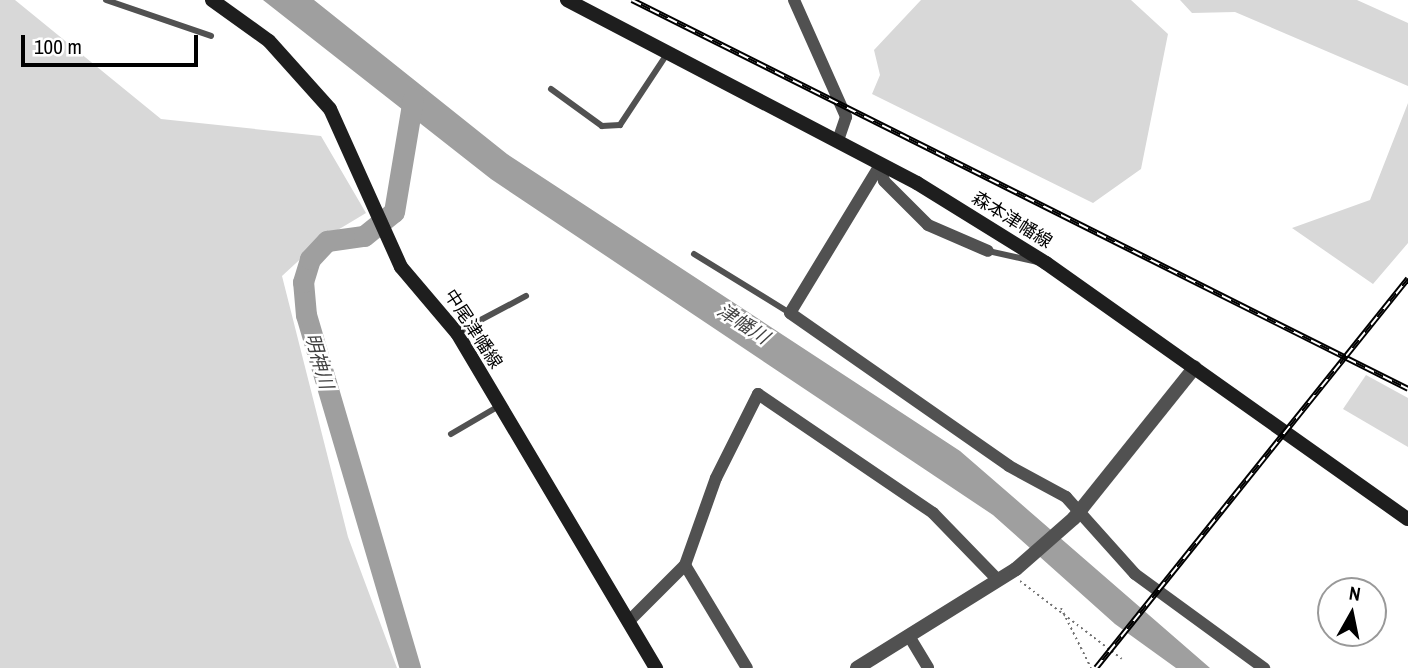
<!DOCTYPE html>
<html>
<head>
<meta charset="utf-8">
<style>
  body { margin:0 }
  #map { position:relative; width:1408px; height:668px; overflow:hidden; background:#fff; font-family:"Archivo Narrow","Noto Sans JP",sans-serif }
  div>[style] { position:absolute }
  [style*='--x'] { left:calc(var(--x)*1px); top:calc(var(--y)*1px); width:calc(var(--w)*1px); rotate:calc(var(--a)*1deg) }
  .green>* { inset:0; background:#d8d8d8 }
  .water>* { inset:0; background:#9f9f9f }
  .river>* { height:21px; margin:-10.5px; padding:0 10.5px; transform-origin:10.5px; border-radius:10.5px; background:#9f9f9f }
  .path>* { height:2px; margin-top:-1px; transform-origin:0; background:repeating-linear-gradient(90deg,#737373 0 2px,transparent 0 5.5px) }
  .service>* { height:6px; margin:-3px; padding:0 3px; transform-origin:3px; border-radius:3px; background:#515151 }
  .minor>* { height:12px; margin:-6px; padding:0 6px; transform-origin:6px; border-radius:6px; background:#515151 }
  .tertiary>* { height:14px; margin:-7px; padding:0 7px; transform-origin:7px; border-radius:7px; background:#515151 }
  .secondary>* { height:14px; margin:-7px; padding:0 7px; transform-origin:7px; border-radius:7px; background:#1e1e1e }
  .rail>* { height:6px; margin-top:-3px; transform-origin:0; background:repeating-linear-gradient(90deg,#fff 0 10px,#000 0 20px); box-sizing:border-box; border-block:2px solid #000 }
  span { translate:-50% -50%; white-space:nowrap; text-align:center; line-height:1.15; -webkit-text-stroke:5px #fff; paint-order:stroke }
  .street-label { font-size:18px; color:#000 }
  .water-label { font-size:19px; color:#404040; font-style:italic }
  .north { position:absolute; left:1317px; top:577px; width:70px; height:70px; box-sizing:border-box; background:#fff; border:2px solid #999; border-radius:50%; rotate:9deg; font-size:19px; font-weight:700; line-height:28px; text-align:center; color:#000 }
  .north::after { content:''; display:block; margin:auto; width:24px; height:32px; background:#000; clip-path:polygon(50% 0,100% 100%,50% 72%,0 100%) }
  .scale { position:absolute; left:21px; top:35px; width:177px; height:32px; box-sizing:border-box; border:4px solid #000; border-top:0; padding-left:9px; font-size:21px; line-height:24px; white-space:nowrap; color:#000; -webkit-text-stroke:5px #fff; paint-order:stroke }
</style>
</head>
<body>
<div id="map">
  <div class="green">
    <i style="clip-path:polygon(0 0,15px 0,161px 119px,321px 136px,366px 213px,321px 240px,282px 276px,348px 537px,397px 668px,0 668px)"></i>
    <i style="clip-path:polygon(921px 0,1131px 0,1168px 34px,1141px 169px,1093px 203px,872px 94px,880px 75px,874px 50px)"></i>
    <i style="clip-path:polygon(1180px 0,1357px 0,1408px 23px,1408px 86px,1235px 12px,1192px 13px)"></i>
    <i style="clip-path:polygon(1408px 103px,1408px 243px,1373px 284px,1292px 228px,1370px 200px)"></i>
    <i style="clip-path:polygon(1366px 375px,1408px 398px,1408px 447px,1343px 409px)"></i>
  </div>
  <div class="water">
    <i style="clip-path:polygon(263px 0,314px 0,507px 154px,960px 451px,1210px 668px,1176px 668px,1115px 624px,993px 515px,491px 179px)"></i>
  </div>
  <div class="river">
    <i style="--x:410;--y:668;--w:368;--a:-106.4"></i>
    <i style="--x:306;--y:315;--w:33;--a:-95"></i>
    <i style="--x:303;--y:282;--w:24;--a:-73"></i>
    <i style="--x:310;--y:259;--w:25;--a:-47"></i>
    <i style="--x:327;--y:241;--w:37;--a:-8"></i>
    <i style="--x:364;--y:236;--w:38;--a:-39"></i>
    <i style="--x:394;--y:212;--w:115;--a:-80.5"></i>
  </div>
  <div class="path">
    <i style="--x:1020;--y:581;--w:128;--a:37.4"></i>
    <i style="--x:1061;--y:608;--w:67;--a:63.4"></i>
  </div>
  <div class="service">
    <i style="--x:106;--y:0;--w:111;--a:18.9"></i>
    <i style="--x:551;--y:89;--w:63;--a:36"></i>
    <i style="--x:602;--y:126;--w:18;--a:-3"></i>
    <i style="--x:620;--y:125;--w:85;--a:-56.5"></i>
    <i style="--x:988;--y:251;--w:51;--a:12.4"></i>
    <i style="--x:694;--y:254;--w:113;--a:31.6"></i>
    <i style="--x:458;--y:332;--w:77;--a:-27.9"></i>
    <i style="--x:451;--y:434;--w:56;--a:-30.3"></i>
  </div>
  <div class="minor">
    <i style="--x:794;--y:0;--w:128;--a:66"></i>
    <i style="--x:846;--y:117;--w:24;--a:109"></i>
    <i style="--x:880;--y:165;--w:173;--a:121.3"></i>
    <i style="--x:790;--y:313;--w:267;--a:34.9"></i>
    <i style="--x:1009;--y:466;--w:65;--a:28.5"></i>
    <i style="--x:1066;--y:497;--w:103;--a:48.1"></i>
    <i style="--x:1135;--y:574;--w:160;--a:36.1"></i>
    <i style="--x:880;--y:165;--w:16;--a:76"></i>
    <i style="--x:884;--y:181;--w:62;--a:45"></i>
    <i style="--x:928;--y:225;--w:65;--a:23.4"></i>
    <i style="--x:685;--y:565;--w:120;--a:59"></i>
    <i style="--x:628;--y:622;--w:81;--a:-45"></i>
    <i style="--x:685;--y:565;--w:92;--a:-70.4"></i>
    <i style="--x:716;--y:478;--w:94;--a:-63.4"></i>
    <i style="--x:758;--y:394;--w:212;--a:34.2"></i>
    <i style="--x:933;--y:513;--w:93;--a:45.9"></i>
    <i style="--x:909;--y:636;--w:37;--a:59"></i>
  </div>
  <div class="tertiary">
    <i style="--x:857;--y:668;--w:187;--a:-31.9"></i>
    <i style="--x:1016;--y:569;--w:77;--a:-41.3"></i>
    <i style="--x:1074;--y:518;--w:193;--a:-51.3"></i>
  </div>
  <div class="secondary">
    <i style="--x:212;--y:0;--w:70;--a:35.7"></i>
    <i style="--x:269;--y:41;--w:91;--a:48.1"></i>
    <i style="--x:330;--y:109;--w:173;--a:65.8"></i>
    <i style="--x:401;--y:267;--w:87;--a:49.7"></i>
    <i style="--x:457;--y:333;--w:390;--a:59.3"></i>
    <i style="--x:567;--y:0;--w:395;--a:27.6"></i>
    <i style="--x:917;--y:183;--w:152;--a:31.8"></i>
    <i style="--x:1046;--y:263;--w:443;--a:35.3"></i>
  </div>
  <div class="rail">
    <i style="--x:632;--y:0;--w:868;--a:26.62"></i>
    <i style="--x:1096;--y:668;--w:499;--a:-51.3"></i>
  </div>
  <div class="street-label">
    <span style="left:1012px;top:220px;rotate:32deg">森本津幡線</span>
    <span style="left:473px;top:329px;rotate:57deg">中尾津幡線</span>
  </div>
  <div class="water-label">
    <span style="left:743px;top:324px;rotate:33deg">津幡川</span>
    <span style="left:319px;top:361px;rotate:74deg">明神川</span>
  </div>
  <div class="north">N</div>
  <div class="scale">100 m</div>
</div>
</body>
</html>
